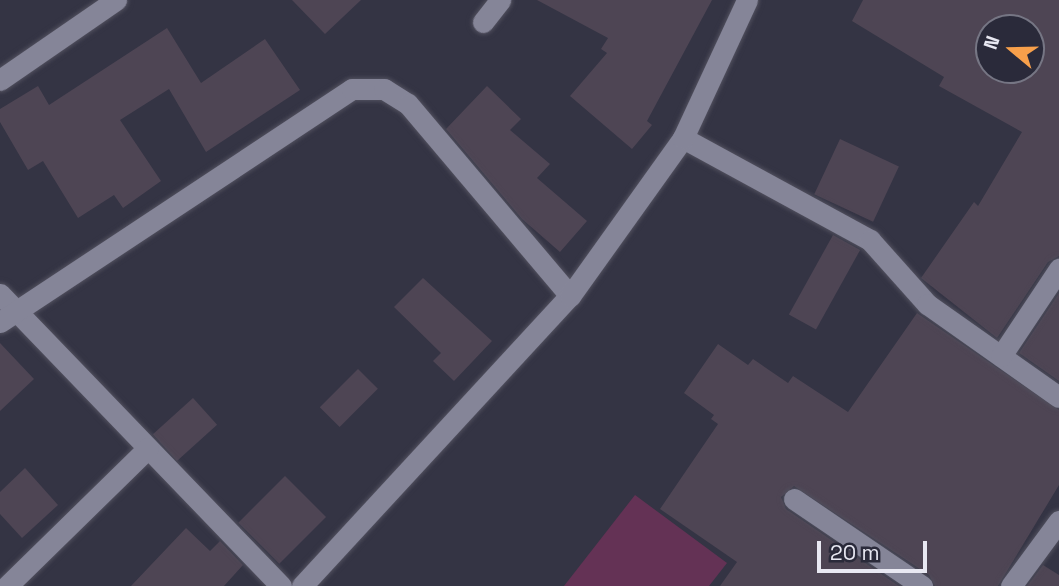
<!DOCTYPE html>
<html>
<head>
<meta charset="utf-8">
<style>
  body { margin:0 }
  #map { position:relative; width:1059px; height:586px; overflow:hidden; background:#343444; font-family:"Space Grotesk",sans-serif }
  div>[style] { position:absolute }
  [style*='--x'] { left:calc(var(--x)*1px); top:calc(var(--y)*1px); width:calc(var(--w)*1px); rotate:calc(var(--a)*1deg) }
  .green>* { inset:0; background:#643255 }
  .building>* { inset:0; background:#4e4554; transform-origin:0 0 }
  .roads { filter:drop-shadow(0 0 2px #51505e) drop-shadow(0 0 2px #51505e) }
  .minor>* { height:21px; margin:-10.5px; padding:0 10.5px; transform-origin:10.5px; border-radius:10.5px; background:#858598 }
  span { translate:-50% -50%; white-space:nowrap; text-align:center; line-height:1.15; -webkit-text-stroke:5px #2a2a3a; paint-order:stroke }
  .north { position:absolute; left:975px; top:14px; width:70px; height:70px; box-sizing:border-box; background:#2a2a3a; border:2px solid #767684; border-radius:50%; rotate:289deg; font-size:19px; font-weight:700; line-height:28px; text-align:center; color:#e8e8f2 }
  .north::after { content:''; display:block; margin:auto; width:24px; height:32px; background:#f8a04b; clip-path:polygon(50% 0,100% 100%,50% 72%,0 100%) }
  .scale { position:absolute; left:817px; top:541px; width:110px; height:32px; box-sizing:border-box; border:4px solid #e8e8f2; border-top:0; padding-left:9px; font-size:21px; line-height:24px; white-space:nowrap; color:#e8e8f2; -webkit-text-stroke:5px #2a2a3a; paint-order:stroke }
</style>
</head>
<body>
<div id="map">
  <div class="green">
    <i style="clip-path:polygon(635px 495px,727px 563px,709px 586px,564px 586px)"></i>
  </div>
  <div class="building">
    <i style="clip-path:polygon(292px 0,361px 0,325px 34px)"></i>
    <i style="clip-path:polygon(537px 0,712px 0,647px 121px,652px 125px,632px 149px,570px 96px,607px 53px,601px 49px,608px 38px)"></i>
    <i style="clip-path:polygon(evenodd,863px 0,1059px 0,1059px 256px,1048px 262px,997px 338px,921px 278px,974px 202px,978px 206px,1022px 132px,939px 86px,944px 77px,852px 21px,863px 0,989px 28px,1031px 28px,1031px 70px,989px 70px,989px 28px)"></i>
    <i style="clip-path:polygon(167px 28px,201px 83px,265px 39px,300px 90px,206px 152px,169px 89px,120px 120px,161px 181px,123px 208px,114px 195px,78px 218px,43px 161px,28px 170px,0 122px,0 109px,38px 86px,49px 105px)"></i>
    <i style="clip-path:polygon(487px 86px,521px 119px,510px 130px,550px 164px,537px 178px,587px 221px,560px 252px,522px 219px,446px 129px)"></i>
    <i style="left:840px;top:139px;width:65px;height:61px;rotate:25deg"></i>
    <i style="left:833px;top:235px;width:31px;height:91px;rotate:29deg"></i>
    <i style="clip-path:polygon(423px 278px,492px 341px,454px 381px,433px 361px,441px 353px,394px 307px)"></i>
    <i style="clip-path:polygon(1059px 293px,1059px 381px,1019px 353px)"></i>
    <i style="clip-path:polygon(917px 313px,1059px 410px,1059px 485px,998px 586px,935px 586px,929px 575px,794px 486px,781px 497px,786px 509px,899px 586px,720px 586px,737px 562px,660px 509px,718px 424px,711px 419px,714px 415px,684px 393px,718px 344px,748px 365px,753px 359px,788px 383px,793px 376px,848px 412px)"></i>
    <i style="clip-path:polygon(0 343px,34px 379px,0 411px)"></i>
    <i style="left:358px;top:369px;width:28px;height:54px;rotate:45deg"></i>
    <i style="left:193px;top:398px;width:36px;height:54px;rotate:48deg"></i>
    <i style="clip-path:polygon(25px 468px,58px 505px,22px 538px,0 514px,0 492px)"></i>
    <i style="left:285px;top:476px;width:58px;height:66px;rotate:45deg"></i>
    <i style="clip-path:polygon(186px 528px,210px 551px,220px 541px,243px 565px,224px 586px,131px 586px)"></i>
    <i style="clip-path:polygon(1043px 565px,1059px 575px,1059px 586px,1027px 586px)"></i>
  </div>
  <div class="roads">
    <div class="minor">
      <i style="--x:483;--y:22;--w:28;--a:-52"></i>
      <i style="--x:0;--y:80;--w:141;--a:-34.6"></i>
      <i style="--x:683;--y:138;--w:213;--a:28.6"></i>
      <i style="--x:870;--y:240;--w:86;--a:48.3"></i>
      <i style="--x:927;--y:304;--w:161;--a:35.2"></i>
      <i style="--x:0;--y:294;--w:405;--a:46.1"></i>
      <i style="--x:0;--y:322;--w:422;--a:-33.5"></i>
      <i style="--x:352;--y:89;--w:32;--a:0"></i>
      <i style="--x:384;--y:89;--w:28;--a:32"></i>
      <i style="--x:408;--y:104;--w:251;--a:49.8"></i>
      <i style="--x:1001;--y:356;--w:105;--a:-56.3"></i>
      <i style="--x:794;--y:499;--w:155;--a:34.2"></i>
      <i style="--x:7;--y:586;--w:197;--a:-44.4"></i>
      <i style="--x:302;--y:586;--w:395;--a:-47.3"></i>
      <i style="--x:570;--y:296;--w:194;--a:-54.4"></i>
      <i style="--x:683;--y:138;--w:152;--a:-65.1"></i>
      <i style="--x:1011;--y:586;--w:81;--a:-53.6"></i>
    </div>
  </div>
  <div class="north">N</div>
  <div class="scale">20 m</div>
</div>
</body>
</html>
